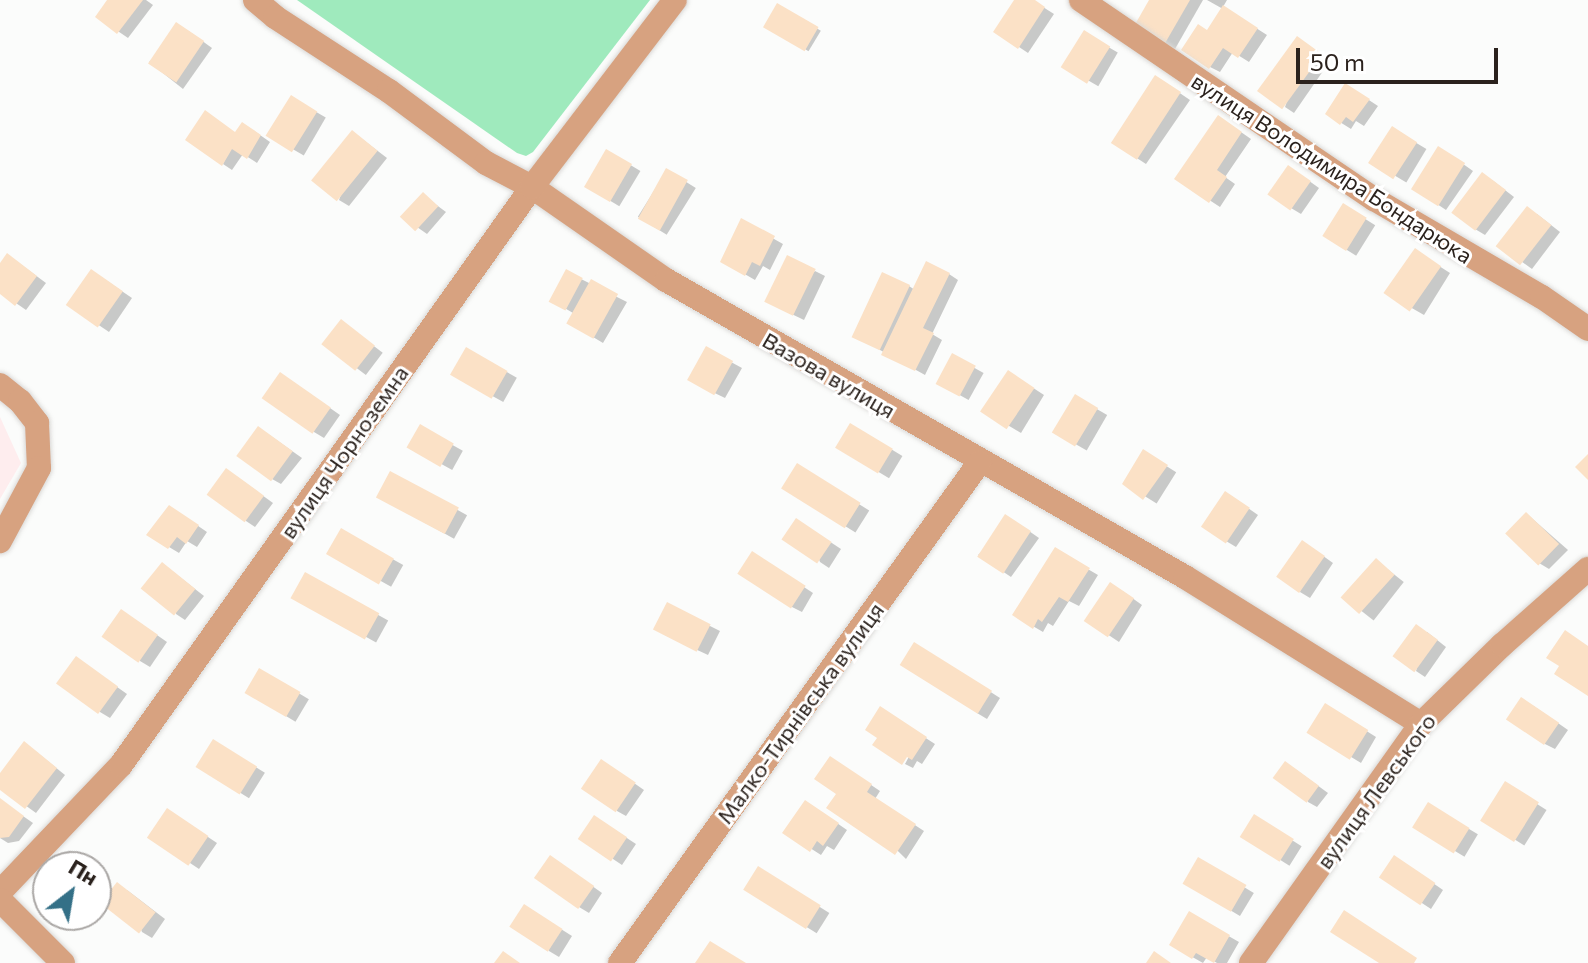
<!DOCTYPE html>
<html>
<head>
<meta charset="utf-8">
<style>
  body { margin:0 }
  #map { position:relative; width:1588px; height:963px; overflow:hidden; background:#fbfcfb; font-family:Commissioner,sans-serif }
  div>[style] { position:absolute }
  [style*='--x'] { left:calc(var(--x)*1px); top:calc(var(--y)*1px); width:calc(var(--w)*1px); rotate:calc(var(--a)*1deg) }
  .industrial>* { inset:0; background:#feedee }
  .green>* { inset:0; background:#9feabd }
  .shadow>* { inset:0; background:#0003; transform-origin:0 0 }
  .building>* { inset:0; background:#fbe1c6; transform-origin:0 0 }
  .roads { filter:drop-shadow(0 0 2px #dad9d7) drop-shadow(0 0 2px #dad9d7) }
  .minor>* { height:24px; margin:-12px; padding:0 12px; transform-origin:12px; border-radius:12px; background:#d7a280 }
  span { translate:-50% -50%; white-space:nowrap; text-align:center; line-height:1.15; -webkit-text-stroke:6px #fff; paint-order:stroke }
  .street-label { font-size:22px; color:#2b221d }
  .north { position:absolute; left:32px; top:851px; width:80px; height:80px; box-sizing:border-box; background:#fff; border:2px solid #aaa7a5; border-radius:50%; rotate:31deg; font-size:22px; font-weight:700; line-height:32px; text-align:center; color:#2b221d }
  .north::after { content:''; display:block; margin:auto; width:28px; height:36px; background:#347087; clip-path:polygon(50% 0,100% 100%,50% 72%,0 100%) }
  .scale { position:absolute; left:1296px; top:48px; width:202px; height:36px; box-sizing:border-box; border:4px solid #2b221d; border-top:0; padding-left:10px; font-size:24px; line-height:28px; white-space:nowrap; color:#2b221d; -webkit-text-stroke:6px #fff; paint-order:stroke }
</style>
</head>
<body>
<div id="map">
  <div class="industrial">
    <i style="clip-path:polygon(0 417px,21px 463px,0 499px)"></i>
  </div>
  <div class="green">
    <i style="clip-path:polygon(297px 0,650px 0,533px 152px,526px 156px,517px 153px)"></i>
  </div>
  <div class="shadow">
    <i style="clip-path:polygon(110px 0,146px 0,153px 5px,128px 38px,97px 17px)"></i>
    <i style="clip-path:polygon(1017px 0,1032px 0,1054px 14px,1028px 53px,1019px 47px)"></i>
    <i style="clip-path:polygon(1152px 0,1203px 0,1175px 49px,1136px 27px)"></i>
    <i style="clip-path:polygon(1207px 0,1227px 0,1223px 7px,1267px 35px,1249px 62px,1233px 52px,1220px 72px,1210px 67px,1208px 32px,1223px 9px)"></i>
    <i style="left:778px;top:5px;width:50px;height:24px;rotate:31deg"></i>
    <i style="clip-path:polygon(187px 30px,212px 48px,183px 89px,149px 62px)"></i>
    <i style="left:1084px;top:33px;width:39px;height:39px;rotate:30deg"></i>
    <i style="clip-path:polygon(1307px 44px,1330px 61px,1294px 113px,1285px 107px)"></i>
    <i style="clip-path:polygon(1165px 83px,1190px 100px,1146px 164px,1112px 142px)"></i>
    <i style="clip-path:polygon(1346px 85px,1378px 106px,1364px 126px,1356px 121px,1351px 129px,1327px 114px)"></i>
    <i style="left:292px;top:98px;width:39px;height:44px;rotate:30deg"></i>
    <i style="clip-path:polygon(1228px 123px,1251px 139px,1225px 177px,1235px 184px,1220px 207px,1177px 179px)"></i>
    <i style="left:1393px;top:129px;width:39px;height:39px;rotate:31deg"></i>
    <i style="clip-path:polygon(253px 130px,270px 142px,257px 163px,243px 154px,232px 170px,223px 164px,237px 133px)"></i>
    <i style="clip-path:polygon(362px 139px,387px 158px,349px 206px,339px 200px)"></i>
    <i style="left:607px;top:151px;width:39px;height:41px;rotate:31deg"></i>
    <i style="clip-path:polygon(1449px 154px,1473px 171px,1446px 210px,1437px 204px)"></i>
    <i style="left:667px;top:170px;width:34px;height:55px;rotate:32deg"></i>
    <i style="clip-path:polygon(1298px 173px,1319px 188px,1301px 214px,1291px 208px)"></i>
    <i style="clip-path:polygon(1492px 180px,1514px 197px,1485px 235px,1475px 229px)"></i>
    <i style="clip-path:polygon(423px 195px,446px 212px,427px 234px,404px 218px)"></i>
    <i style="left:1343px;top:205px;width:38px;height:36px;rotate:32deg"></i>
    <i style="clip-path:polygon(1537px 214px,1560px 232px,1532px 269px,1500px 246px)"></i>
    <i style="clip-path:polygon(742px 221px,783px 244px,770px 270px,763px 266px,755px 280px,722px 261px)"></i>
    <i style="clip-path:polygon(8px 255px,46px 283px,26px 310px,0 292px,0 266px)"></i>
    <i style="clip-path:polygon(1425px 257px,1450px 273px,1424px 315px,1389px 295px)"></i>
    <i style="clip-path:polygon(815px 271px,825px 276px,804px 320px,777px 307px)"></i>
    <i style="clip-path:polygon(567px 272px,627px 302px,603px 343px,568px 322px,573px 313px,551px 300px)"></i>
    <i style="clip-path:polygon(949px 274px,958px 280px,932px 334px,942px 340px,925px 375px,853px 335px,909px 286px,915px 290px)"></i>
    <i style="clip-path:polygon(101px 277px,132px 298px,109px 332px,69px 305px)"></i>
    <i style="left:342px;top:322px;width:51px;height:28px;rotate:37deg"></i>
    <i style="clip-path:polygon(707px 349px,742px 368px,725px 398px,700px 386px)"></i>
    <i style="left:467px;top:350px;width:57px;height:28px;rotate:29deg"></i>
    <i style="left:953px;top:356px;width:35px;height:31px;rotate:29deg"></i>
    <i style="clip-path:polygon(1018px 378px,1044px 395px,1021px 433px,984px 411px)"></i>
    <i style="clip-path:polygon(290px 380px,340px 415px,324px 438px,314px 432px)"></i>
    <i style="left:1076px;top:397px;width:36px;height:41px;rotate:30deg"></i>
    <i style="left:851px;top:425px;width:60px;height:26px;rotate:31deg"></i>
    <i style="left:420px;top:427px;width:49px;height:22px;rotate:29deg"></i>
    <i style="clip-path:polygon(268px 434px,302px 458px,281px 484px,272px 479px)"></i>
    <i style="left:1144px;top:452px;width:38px;height:37px;rotate:32deg"></i>
    <i style="left:798px;top:466px;width:84px;height:26px;rotate:32deg"></i>
    <i style="left:391px;top:473px;width:87px;height:27px;rotate:29deg"></i>
    <i style="clip-path:polygon(236px 476px,273px 503px,255px 527px,246px 521px)"></i>
    <i style="clip-path:polygon(1235px 499px,1258px 515px,1236px 547px,1226px 541px)"></i>
    <i style="clip-path:polygon(179px 513px,207px 532px,197px 547px,187px 541px,179px 553px,149px 535px)"></i>
    <i style="clip-path:polygon(1527px 514px,1568px 550px,1549px 569px,1539px 563px)"></i>
    <i style="clip-path:polygon(1016px 522px,1039px 538px,1011px 577px,978px 555px)"></i>
    <i style="clip-path:polygon(806px 526px,841px 549px,829px 568px,820px 562px)"></i>
    <i style="left:342px;top:531px;width:70px;height:25px;rotate:29deg"></i>
    <i style="clip-path:polygon(1312px 548px,1333px 563px,1310px 598px,1300px 592px)"></i>
    <i style="clip-path:polygon(1055px 550px,1098px 575px,1079px 606px,1069px 601px,1053px 626px,1048px 623px,1043px 632px,1014px 615px)"></i>
    <i style="clip-path:polygon(763px 560px,813px 593px,802px 612px,792px 607px)"></i>
    <i style="left:1377px;top:561px;width:34px;height:49px;rotate:38deg"></i>
    <i style="clip-path:polygon(172px 571px,204px 596px,185px 620px,176px 614px)"></i>
    <i style="left:306px;top:575px;width:94px;height:25px;rotate:29deg"></i>
    <i style="clip-path:polygon(1121px 590px,1142px 605px,1119px 642px,1086px 620px)"></i>
    <i style="clip-path:polygon(668px 605px,720px 631px,708px 655px,665px 635px)"></i>
    <i style="clip-path:polygon(131px 617px,167px 642px,150px 667px,140px 661px)"></i>
    <i style="clip-path:polygon(1427px 632px,1446px 647px,1425px 677px,1416px 671px)"></i>
    <i style="clip-path:polygon(925px 650px,1000px 698px,987px 719px,977px 713px)"></i>
    <i style="clip-path:polygon(86px 665px,127px 694px,110px 718px,100px 712px)"></i>
    <i style="left:260px;top:670px;width:57px;height:26px;rotate:31deg"></i>
    <i style="clip-path:polygon(1532px 705px,1568px 730px,1555px 749px,1545px 744px)"></i>
    <i style="clip-path:polygon(1335px 711px,1376px 737px,1361px 763px,1310px 732px)"></i>
    <i style="clip-path:polygon(890px 715px,935px 744px,922px 764px,917px 761px,913px 768px,905px 764px,913px 749px,880px 737px)"></i>
    <i style="left:214px;top:741px;width:60px;height:30px;rotate:32deg"></i>
    <i style="clip-path:polygon(34px 750px,65px 775px,36px 813px,0 787px,0 777px)"></i>
    <i style="clip-path:polygon(840px 764px,880px 791px,875px 799px,924px 831px,906px 859px,839px 793px)"></i>
    <i style="clip-path:polygon(611px 767px,644px 790px,626px 816px,617px 811px)"></i>
    <i style="clip-path:polygon(1295px 769px,1328px 793px,1317px 807px,1308px 802px)"></i>
    <i style="left:1505px;top:784px;width:49px;height:42px;rotate:32deg"></i>
    <i style="clip-path:polygon(0 800px,33px 823px,19px 841px,8px 843px,0 838px)"></i>
    <i style="left:1429px;top:805px;width:57px;height:26px;rotate:31deg"></i>
    <i style="clip-path:polygon(815px 808px,847px 830px,834px 850px,827px 846px,821px 855px,785px 832px)"></i>
    <i style="clip-path:polygon(178px 817px,217px 843px,199px 869px,190px 863px)"></i>
    <i style="left:1255px;top:817px;width:55px;height:23px;rotate:32deg"></i>
    <i style="clip-path:polygon(604px 823px,636px 844px,622px 865px,613px 859px)"></i>
    <i style="left:1199px;top:860px;width:64px;height:27px;rotate:31deg"></i>
    <i style="clip-path:polygon(560px 863px,602px 893px,589px 913px,579px 907px)"></i>
    <i style="clip-path:polygon(1404px 863px,1443px 890px,1431px 909px,1382px 877px)"></i>
    <i style="left:759px;top:869px;width:83px;height:24px;rotate:32deg"></i>
    <i style="clip-path:polygon(127px 890px,165px 919px,152px 938px,142px 932px)"></i>
    <i style="clip-path:polygon(534px 912px,572px 936px,559px 957px,549px 951px)"></i>
    <i style="clip-path:polygon(1190px 914px,1239px 942px,1227px 963px,1217px 963px,1207px 957px,1203px 963px,1171px 945px)"></i>
  </div>
  <div class="building">
    <i style="clip-path:polygon(107px 0,143px 0,117px 34px,95px 17px)"></i>
    <i style="clip-path:polygon(1014px 0,1035px 0,1045px 7px,1018px 49px,993px 32px)"></i>
    <i style="clip-path:polygon(1149px 0,1190px 0,1164px 45px,1133px 28px)"></i>
    <i style="left:777px;top:3px;width:48px;height:28px;rotate:30deg"></i>
    <i style="clip-path:polygon(1223px 5px,1258px 28px,1238px 58px,1223px 48px,1209px 69px,1181px 50px,1198px 24px,1207px 30px)"></i>
    <i style="left:176px;top:22px;width:34px;height:50px;rotate:34deg"></i>
    <i style="left:1084px;top:30px;width:31px;height:44px;rotate:32deg"></i>
    <i style="left:1297px;top:36px;width:31px;height:68px;rotate:36deg"></i>
    <i style="left:1155px;top:75px;width:31px;height:81px;rotate:33deg"></i>
    <i style="clip-path:polygon(1345px 83px,1370px 99px,1353px 122px,1346px 117px,1340px 125px,1325px 114px)"></i>
    <i style="left:291px;top:95px;width:31px;height:48px;rotate:32deg"></i>
    <i style="clip-path:polygon(205px 110px,235px 132px,242px 122px,261px 135px,247px 159px,232px 149px,222px 166px,185px 140px)"></i>
    <i style="clip-path:polygon(1218px 115px,1242px 132px,1217px 170px,1227px 177px,1209px 203px,1174px 179px)"></i>
    <i style="left:1392px;top:126px;width:30px;height:44px;rotate:33deg"></i>
    <i style="left:352px;top:130px;width:33px;height:65px;rotate:39deg"></i>
    <i style="left:1438px;top:146px;width:32px;height:51px;rotate:32deg"></i>
    <i style="left:606px;top:149px;width:30px;height:44px;rotate:30deg"></i>
    <i style="left:1288px;top:165px;width:28px;height:36px;rotate:35deg"></i>
    <i style="left:666px;top:168px;width:25px;height:58px;rotate:29deg"></i>
    <i style="left:1482px;top:172px;width:30px;height:51px;rotate:37deg"></i>
    <i style="left:423px;top:192px;width:21px;height:34px;rotate:43deg"></i>
    <i style="left:1343px;top:203px;width:28px;height:39px;rotate:32deg"></i>
    <i style="left:1527px;top:206px;width:31px;height:51px;rotate:38deg"></i>
    <i style="clip-path:polygon(741px 218px,775px 236px,760px 266px,752px 262px,745px 276px,720px 262px)"></i>
    <i style="left:1415px;top:248px;width:32px;height:55px;rotate:35deg"></i>
    <i style="clip-path:polygon(7px 253px,37px 276px,15px 306px,0 294px,0 263px)"></i>
    <i style="left:787px;top:255px;width:32px;height:52px;rotate:26deg"></i>
    <i style="clip-path:polygon(926px 261px,950px 273px,923px 328px,934px 333px,915px 371px,881px 355px)"></i>
    <i style="left:91px;top:269px;width:39px;height:44px;rotate:35deg"></i>
    <i style="left:566px;top:269px;width:19px;height:37px;rotate:28deg"></i>
    <i style="left:882px;top:272px;width:31px;height:72px;rotate:25deg"></i>
    <i style="left:591px;top:279px;width:31px;height:51px;rotate:29deg"></i>
    <i style="left:341px;top:319px;width:43px;height:32px;rotate:38deg"></i>
    <i style="left:706px;top:346px;width:31px;height:39px;rotate:29deg"></i>
    <i style="left:466px;top:347px;width:48px;height:32px;rotate:30deg"></i>
    <i style="left:952px;top:353px;width:27px;height:35px;rotate:28deg"></i>
    <i style="left:1008px;top:370px;width:32px;height:50px;rotate:34deg"></i>
    <i style="left:280px;top:372px;width:62px;height:32px;rotate:35deg"></i>
    <i style="left:1075px;top:394px;width:27px;height:45px;rotate:31deg"></i>
    <i style="left:850px;top:423px;width:50px;height:29px;rotate:31deg"></i>
    <i style="left:420px;top:424px;width:39px;height:27px;rotate:30deg"></i>
    <i style="left:258px;top:426px;width:43px;height:37px;rotate:36deg"></i>
    <i style="clip-path:polygon(1143px 449px,1168px 465px,1143px 500px,1122px 484px)"></i>
    <i style="clip-path:polygon(1588px 454px,1588px 480px,1575px 467px)"></i>
    <i style="left:797px;top:463px;width:75px;height:30px;rotate:32deg"></i>
    <i style="left:226px;top:468px;width:47px;height:33px;rotate:36deg"></i>
    <i style="left:390px;top:471px;width:78px;height:30px;rotate:28deg"></i>
    <i style="left:1225px;top:491px;width:30px;height:43px;rotate:34deg"></i>
    <i style="clip-path:polygon(169px 505px,199px 525px,186px 544px,177px 537px,168px 549px,146px 535px)"></i>
    <i style="left:1526px;top:512px;width:46px;height:30px;rotate:44deg"></i>
    <i style="left:1005px;top:514px;width:31px;height:51px;rotate:33deg"></i>
    <i style="left:796px;top:518px;width:43px;height:26px;rotate:34deg"></i>
    <i style="left:341px;top:528px;width:61px;height:30px;rotate:30deg"></i>
    <i style="left:1302px;top:540px;width:28px;height:45px;rotate:35deg"></i>
    <i style="clip-path:polygon(1055px 547px,1090px 568px,1068px 602px,1059px 597px,1042px 622px,1038px 619px,1033px 629px,1012px 615px)"></i>
    <i style="left:752px;top:551px;width:64px;height:27px;rotate:33deg"></i>
    <i style="left:1376px;top:558px;width:25px;height:53px;rotate:42deg"></i>
    <i style="left:162px;top:562px;width:43px;height:34px;rotate:39deg"></i>
    <i style="left:305px;top:572px;width:85px;height:30px;rotate:29deg"></i>
    <i style="left:1110px;top:582px;width:29px;height:47px;rotate:34deg"></i>
    <i style="left:667px;top:602px;width:49px;height:31px;rotate:27deg"></i>
    <i style="left:121px;top:609px;width:45px;height:34px;rotate:35deg"></i>
    <i style="left:1416px;top:624px;width:27px;height:40px;rotate:36deg"></i>
    <i style="clip-path:polygon(1565px 630px,1588px 646px,1588px 696px,1554px 674px,1559px 666px,1546px 658px)"></i>
    <i style="left:914px;top:642px;width:92px;height:27px;rotate:32deg"></i>
    <i style="left:76px;top:656px;width:52px;height:34px;rotate:36deg"></i>
    <i style="left:259px;top:668px;width:48px;height:29px;rotate:30deg"></i>
    <i style="left:1521px;top:697px;width:46px;height:27px;rotate:34deg"></i>
    <i style="left:1325px;top:703px;width:51px;height:35px;rotate:32deg"></i>
    <i style="clip-path:polygon(880px 706px,927px 737px,912px 760px,907px 757px,902px 765px,872px 745px,877px 738px,865px 730px)"></i>
    <i style="left:213px;top:739px;width:52px;height:33px;rotate:32deg"></i>
    <i style="clip-path:polygon(24px 741px,57px 768px,25px 809px,0 790px,0 773px)"></i>
    <i style="clip-path:polygon(830px 756px,872px 784px,867px 792px,916px 824px,895px 855px,826px 808px,836px 794px,814px 779px)"></i>
    <i style="left:601px;top:759px;width:42px;height:36px;rotate:34deg"></i>
    <i style="left:1285px;top:761px;width:42px;height:21px;rotate:36deg"></i>
    <i style="left:1505px;top:781px;width:40px;height:47px;rotate:32deg"></i>
    <i style="clip-path:polygon(0 798px,24px 816px,9px 837px,0 838px)"></i>
    <i style="clip-path:polygon(805px 800px,839px 823px,823px 846px,817px 841px,810px 852px,782px 833px)"></i>
    <i style="left:1428px;top:802px;width:49px;height:30px;rotate:32deg"></i>
    <i style="left:167px;top:808px;width:50px;height:36px;rotate:34deg"></i>
    <i style="left:1254px;top:814px;width:47px;height:27px;rotate:32deg"></i>
    <i style="left:594px;top:815px;width:40px;height:29px;rotate:34deg"></i>
    <i style="left:550px;top:855px;width:54px;height:28px;rotate:35deg"></i>
    <i style="left:1394px;top:855px;width:50px;height:27px;rotate:34deg"></i>
    <i style="left:1198px;top:857px;width:56px;height:31px;rotate:30deg"></i>
    <i style="left:758px;top:866px;width:74px;height:28px;rotate:32deg"></i>
    <i style="left:117px;top:882px;width:49px;height:27px;rotate:38deg"></i>
    <i style="left:524px;top:904px;width:46px;height:27px;rotate:33deg"></i>
    <i style="clip-path:polygon(1344px 910px,1417px 958px,1414px 963px,1379px 963px,1330px 932px)"></i>
    <i style="clip-path:polygon(1189px 911px,1230px 935px,1214px 963px,1196px 953px,1192px 959px,1169px 945px)"></i>
    <i style="clip-path:polygon(710px 941px,746px 963px,695px 963px)"></i>
    <i style="clip-path:polygon(503px 951px,520px 963px,494px 963px)"></i>
    <i style="clip-path:polygon(1154px 951px,1171px 963px,1146px 963px)"></i>
  </div>
  <div class="roads">
    <div class="minor">
      <i style="--x:255;--y:0;--w:26;--a:40"></i>
      <i style="--x:275;--y:17;--w:136;--a:33"></i>
      <i style="--x:389;--y:91;--w:121;--a:36.6"></i>
      <i style="--x:486;--y:163;--w:52;--a:27.6"></i>
      <i style="--x:532;--y:187;--w:163;--a:34.8"></i>
      <i style="--x:666;--y:280;--w:598;--a:29.78"></i>
      <i style="--x:1185;--y:577;--w:278;--a:31.9"></i>
      <i style="--x:1081;--y:0;--w:354;--a:34.2"></i>
      <i style="--x:1374;--y:199;--w:194;--a:30.3"></i>
      <i style="--x:1542;--y:297;--w:56;--a:34.8"></i>
      <i style="--x:0;--y:385;--w:26;--a:39"></i>
      <i style="--x:20;--y:401;--w:28;--a:52"></i>
      <i style="--x:37;--y:423;--w:45;--a:87.5"></i>
      <i style="--x:39;--y:468;--w:83;--a:118.1"></i>
      <i style="--x:0;--y:892;--w:175;--a:-46.4"></i>
      <i style="--x:121;--y:765;--w:709;--a:-54.58"></i>
      <i style="--x:532;--y:187;--w:235;--a:-52.6"></i>
      <i style="--x:0;--y:900;--w:89;--a:45"></i>
      <i style="--x:620;--y:963;--w:616;--a:-54.32"></i>
      <i style="--x:1251;--y:963;--w:293;--a:-54.6"></i>
      <i style="--x:1421;--y:724;--w:113;--a:-44.3"></i>
      <i style="--x:1502;--y:645;--w:115;--a:-41.5"></i>
    </div>
  </div>
  <div class="street-label">
    <span style="left:1332px;top:168px;rotate:33deg">вулиця Володимира Бондарюка</span>
    <span style="left:829px;top:375px;rotate:30deg">Вазова вулиця</span>
    <span style="left:344px;top:452px;rotate:-55deg">вулиця Чорноземна</span>
    <span style="left:800px;top:713px;rotate:-54deg">Малко-Тирнівська вулиця</span>
    <span style="left:1376px;top:791px;rotate:-54deg">вулиця Левського</span>
  </div>
  <div class="north">Пн</div>
  <div class="scale">50 m</div>
</div>
</body>
</html>
